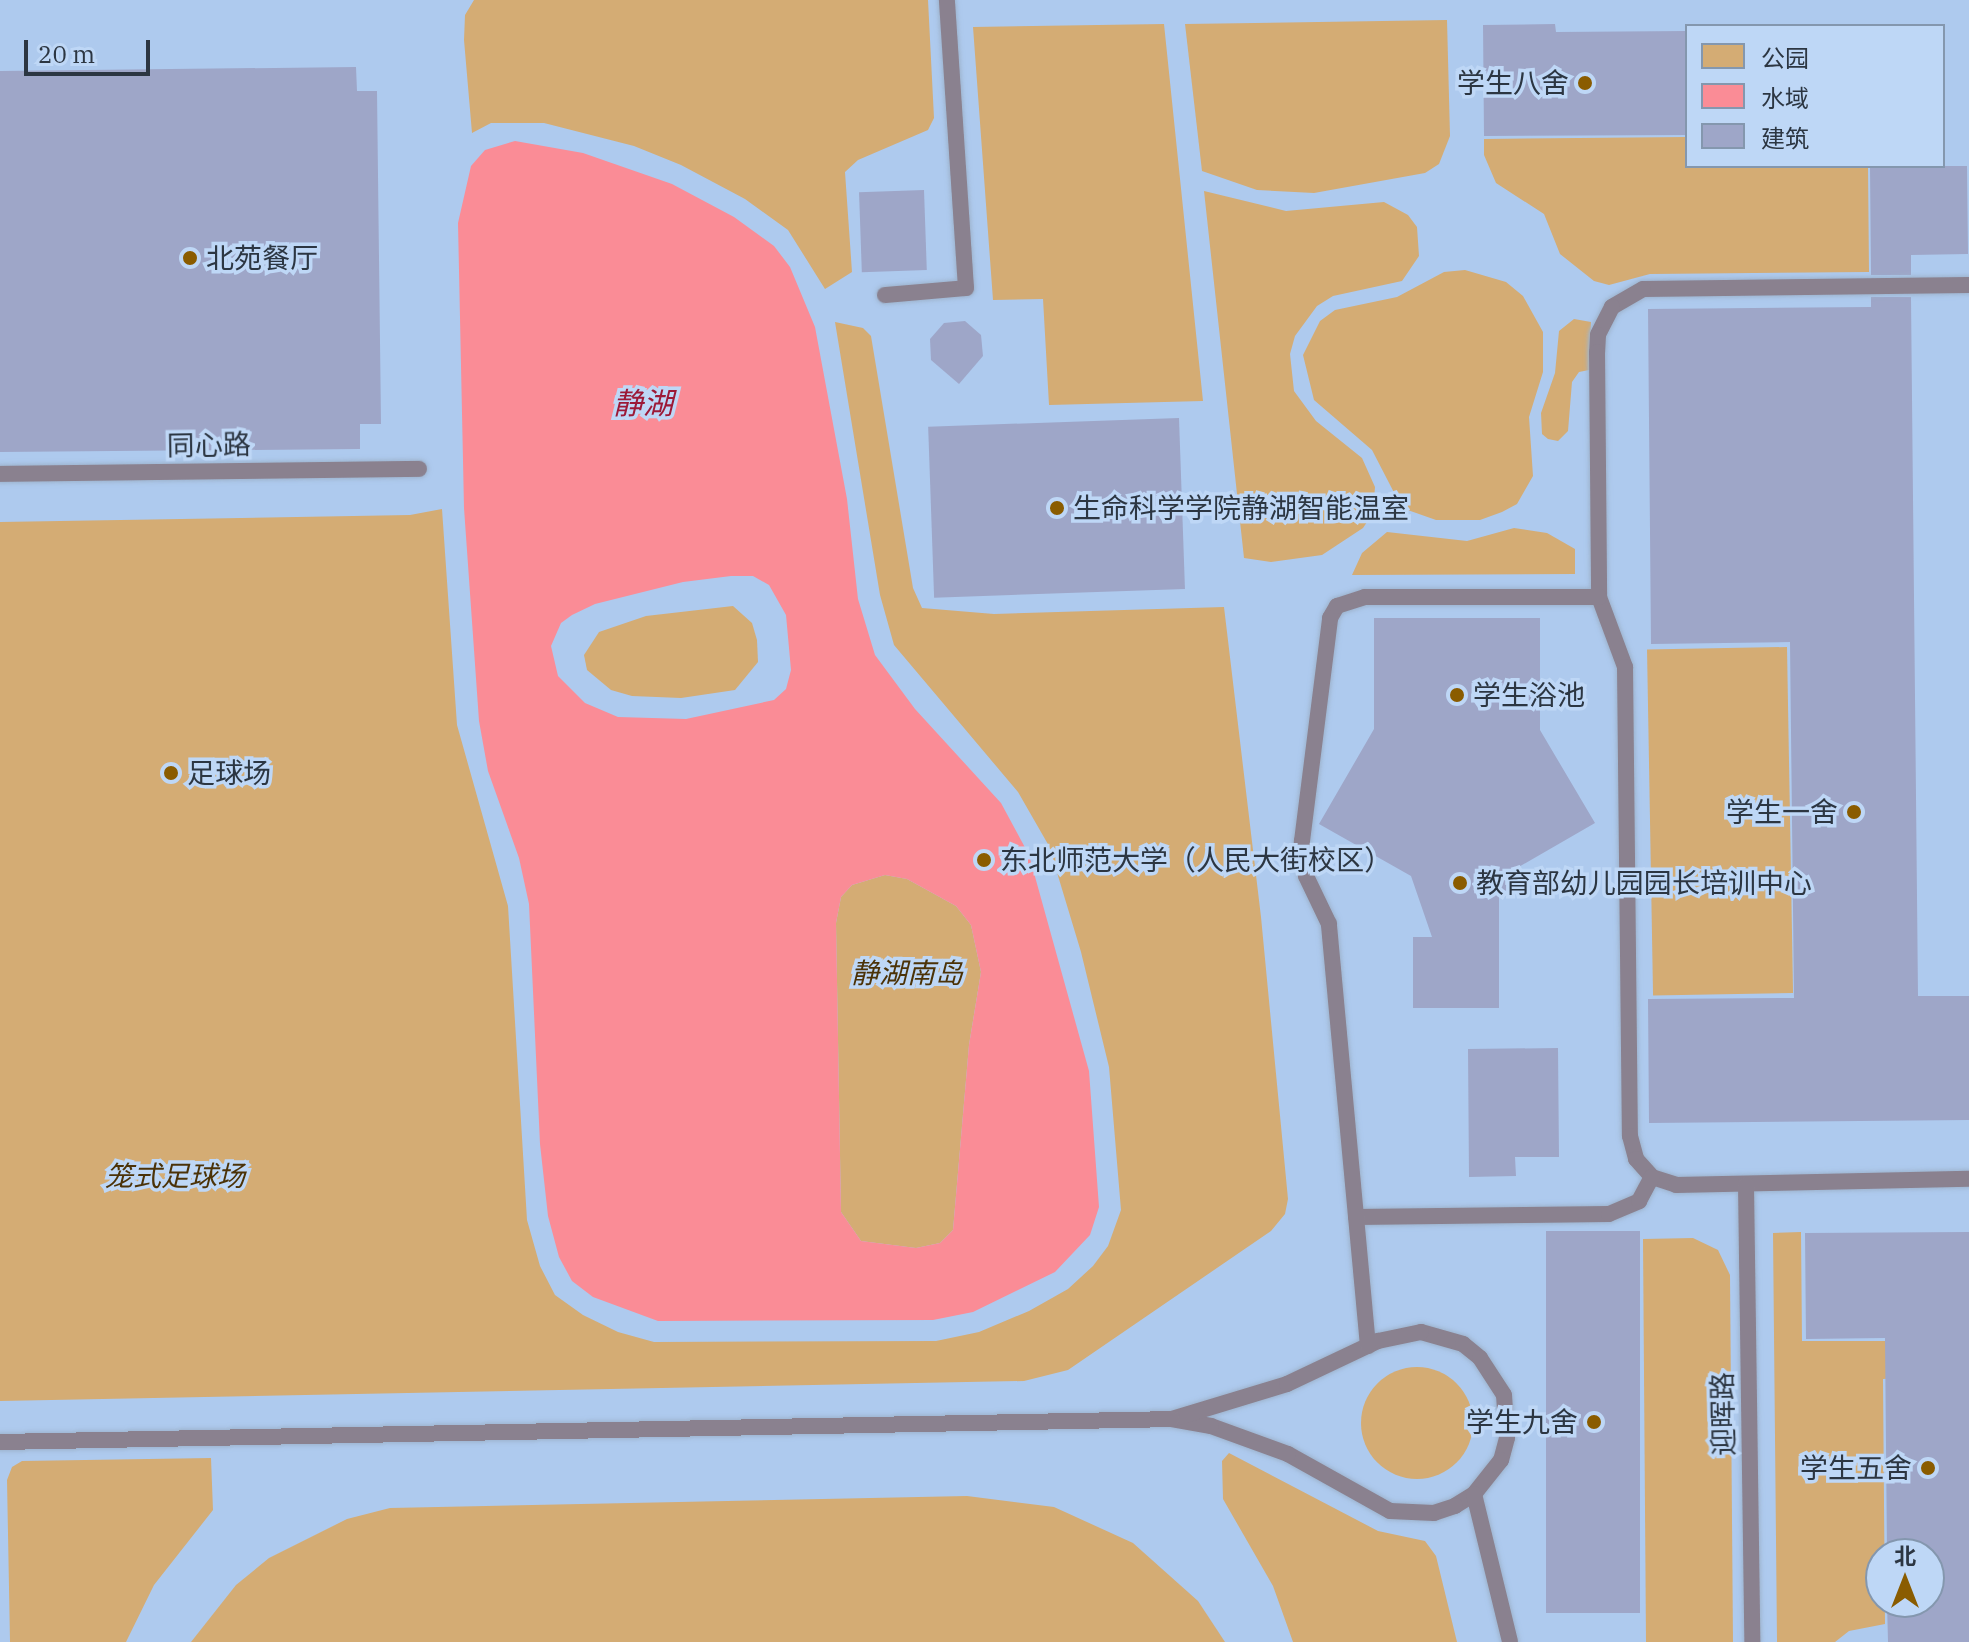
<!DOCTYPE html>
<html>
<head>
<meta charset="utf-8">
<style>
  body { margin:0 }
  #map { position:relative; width:1969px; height:1642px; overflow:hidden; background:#bed7f6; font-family:"IBM Plex Serif","Noto Sans SC",serif }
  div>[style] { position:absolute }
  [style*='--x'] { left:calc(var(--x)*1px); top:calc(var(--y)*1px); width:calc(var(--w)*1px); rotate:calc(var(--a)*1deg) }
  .built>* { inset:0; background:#aecaee }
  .green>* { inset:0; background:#d4ac74; transform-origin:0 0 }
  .round { border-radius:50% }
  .water>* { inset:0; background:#fa8c96 }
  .building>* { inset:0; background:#9ea6c8; transform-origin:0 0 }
  .roads { filter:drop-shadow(0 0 2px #9eb4ce) drop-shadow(0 0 2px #9eb4ce) }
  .lane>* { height:16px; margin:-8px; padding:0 8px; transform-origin:8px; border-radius:8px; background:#8a818f }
  .dots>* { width:22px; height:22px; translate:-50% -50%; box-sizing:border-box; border:4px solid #bed7f6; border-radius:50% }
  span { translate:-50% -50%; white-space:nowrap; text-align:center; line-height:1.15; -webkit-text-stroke:7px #bed7f6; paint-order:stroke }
  .poi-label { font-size:28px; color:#2c3642 }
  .right { translate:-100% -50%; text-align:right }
  .left { translate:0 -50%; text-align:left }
  .street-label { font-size:28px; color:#2c3642 }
  .park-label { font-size:28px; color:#4b3207; font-style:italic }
  .water-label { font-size:30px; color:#9c1937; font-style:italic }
  .legend { position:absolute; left:1685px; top:24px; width:260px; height:144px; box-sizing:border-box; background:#bed7f6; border:2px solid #8497ae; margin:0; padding:10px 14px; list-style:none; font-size:24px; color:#2c3642 }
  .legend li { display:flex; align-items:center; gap:16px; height:40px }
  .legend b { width:40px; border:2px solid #8497ae }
  .north { position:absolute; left:1865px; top:1538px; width:80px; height:80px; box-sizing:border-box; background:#bed7f6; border:2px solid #8497ae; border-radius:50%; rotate:0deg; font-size:22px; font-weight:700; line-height:32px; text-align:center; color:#2c3642 }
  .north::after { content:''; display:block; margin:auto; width:28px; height:36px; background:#8a5c00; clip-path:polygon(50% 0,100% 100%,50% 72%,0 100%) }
  .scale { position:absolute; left:24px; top:40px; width:126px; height:36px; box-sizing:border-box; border:4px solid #2c3642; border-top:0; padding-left:10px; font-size:24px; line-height:28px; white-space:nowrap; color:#2c3642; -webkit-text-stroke:6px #bed7f6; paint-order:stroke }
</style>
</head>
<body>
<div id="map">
  <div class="built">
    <i style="clip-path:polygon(evenodd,0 0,1969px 0,1969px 1642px,0 1642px,0 0,1687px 26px,1943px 26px,1943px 166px,1687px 166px,1687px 26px,0 0,1881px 1554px,1929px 1554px,1929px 1602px,1881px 1602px,1881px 1554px)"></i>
  </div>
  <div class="green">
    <i style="clip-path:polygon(474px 0,928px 0,934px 118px,928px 130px,858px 160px,845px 172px,852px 272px,825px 289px,788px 230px,745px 199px,681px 165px,634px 146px,544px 123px,491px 123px,472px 133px,464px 40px,465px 15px)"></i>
    <i style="clip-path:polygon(1447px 20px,1450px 136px,1439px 164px,1425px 173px,1314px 193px,1257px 190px,1202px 171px,1185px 24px)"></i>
    <i style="clip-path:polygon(1164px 24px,1203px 401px,1049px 405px,1043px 299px,993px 300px,973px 27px)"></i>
    <i style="clip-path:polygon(1687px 137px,1687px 166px,1868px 166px,1869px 272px,1650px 274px,1609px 285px,1594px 281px,1560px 254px,1544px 214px,1496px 183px,1484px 155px,1484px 139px)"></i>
    <i style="clip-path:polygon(1204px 191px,1286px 211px,1384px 202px,1408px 215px,1417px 227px,1419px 256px,1402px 281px,1333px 296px,1317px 306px,1295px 336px,1290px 354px,1294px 391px,1316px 421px,1362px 458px,1375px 487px,1373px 513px,1363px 528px,1322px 555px,1271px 562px,1244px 558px)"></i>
    <i style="clip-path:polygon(1465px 270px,1506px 282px,1523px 296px,1543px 332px,1543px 372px,1529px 417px,1533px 476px,1517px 504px,1502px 512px,1480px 520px,1436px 520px,1402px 508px,1372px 450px,1314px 400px,1303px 355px,1320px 321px,1335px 310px,1397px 297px,1444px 272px)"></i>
    <i style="clip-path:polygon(1574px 319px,1591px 322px,1589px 370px,1579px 372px,1572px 382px,1568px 431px,1558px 441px,1548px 439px,1542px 434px,1541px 413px,1555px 373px,1559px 331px)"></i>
    <i style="clip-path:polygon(835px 322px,863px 328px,871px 336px,913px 588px,922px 608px,994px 614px,1224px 607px,1261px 917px,1288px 1199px,1285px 1214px,1271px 1231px,1068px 1370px,1024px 1381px,0 1401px,0 522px,410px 515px,442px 509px,457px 725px,508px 906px,527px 1220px,540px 1266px,555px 1295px,583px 1315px,618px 1332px,654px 1342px,936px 1341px,979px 1332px,1029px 1311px,1068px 1289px,1093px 1266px,1108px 1246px,1121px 1210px,1109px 1067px,1081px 952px,1049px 846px,1018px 792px,894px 645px,880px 595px)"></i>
    <i style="clip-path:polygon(1514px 528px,1547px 533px,1575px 549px,1575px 574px,1352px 575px,1362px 553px,1387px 532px,1467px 541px)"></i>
    <i style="clip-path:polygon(733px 606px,752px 623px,757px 640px,758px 662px,735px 690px,681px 698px,632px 696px,611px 690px,587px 670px,584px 655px,599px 632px,646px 616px)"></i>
    <i style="left:1787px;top:647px;width:346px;height:140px;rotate:89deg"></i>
    <i style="clip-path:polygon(885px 875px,907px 879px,956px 906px,971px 925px,981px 972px,969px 1045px,953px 1230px,940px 1243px,916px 1248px,861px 1241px,841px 1212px,836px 923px,841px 897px,852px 885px)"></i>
    <i style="clip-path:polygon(1801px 1232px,1802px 1341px,1900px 1341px,1900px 1378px,1883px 1379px,1885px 1624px,1849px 1631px,1835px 1642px,1777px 1642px,1773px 1233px)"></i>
    <i style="clip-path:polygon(1693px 1238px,1718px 1250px,1730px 1275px,1733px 1642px,1646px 1642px,1643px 1239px)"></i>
    <i class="round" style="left:1361px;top:1367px;width:112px;height:112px"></i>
    <i style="clip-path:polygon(1229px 1453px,1378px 1531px,1425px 1541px,1436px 1556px,1457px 1642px,1293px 1642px,1273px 1586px,1223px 1499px,1222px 1461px)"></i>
    <i style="clip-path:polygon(211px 1458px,213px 1510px,154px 1585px,126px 1642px,10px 1642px,7px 1480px,12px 1467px,22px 1461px)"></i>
    <i style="clip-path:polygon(967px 1496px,1054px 1507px,1133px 1543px,1198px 1601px,1225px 1642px,191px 1642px,236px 1585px,269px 1558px,347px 1519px,390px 1508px)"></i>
  </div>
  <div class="water">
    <i style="clip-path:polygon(evenodd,515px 141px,583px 153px,672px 184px,734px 217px,774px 246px,790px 267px,815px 327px,847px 499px,858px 599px,875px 655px,915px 709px,1001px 803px,1029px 855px,1089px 1071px,1099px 1207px,1090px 1235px,1055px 1272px,973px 1312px,933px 1320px,658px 1321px,593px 1297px,572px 1281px,559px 1257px,548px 1216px,540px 1144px,529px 904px,519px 858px,488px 771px,479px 721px,464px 508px,458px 223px,471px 166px,485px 150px,515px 141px,731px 576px,753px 576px,769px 585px,786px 615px,791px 670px,786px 689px,774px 700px,686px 719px,618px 717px,585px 703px,558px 676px,551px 646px,561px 623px,572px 615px,595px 604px,683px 582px,731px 576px,515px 141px,885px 875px,907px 879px,956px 906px,971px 925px,981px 972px,969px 1045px,953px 1230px,940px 1243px,916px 1248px,861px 1241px,841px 1212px,836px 923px,841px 897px,852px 885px,885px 875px)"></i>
  </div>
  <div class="building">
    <i style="clip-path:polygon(1555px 24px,1556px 32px,1687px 31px,1687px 135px,1484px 136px,1483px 25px)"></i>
    <i style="clip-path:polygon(356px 67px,357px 91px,377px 91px,381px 424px,360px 424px,360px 449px,0 452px,0 71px)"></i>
    <i style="clip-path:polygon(1870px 166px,1967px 166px,1968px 254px,1911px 255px,1911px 275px,1871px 275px)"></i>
    <i style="left:924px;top:190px;width:80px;height:65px;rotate:88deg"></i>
    <i style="clip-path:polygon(1871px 297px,1911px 297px,1918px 996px,1969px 996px,1969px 1120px,1649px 1123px,1648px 999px,1794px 998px,1790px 642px,1651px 644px,1648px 309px,1871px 307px)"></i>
    <i style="clip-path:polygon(965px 321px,981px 335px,983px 356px,959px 384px,931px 360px,930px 339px,944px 323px)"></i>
    <i style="left:1179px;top:418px;width:171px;height:251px;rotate:88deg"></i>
    <i style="clip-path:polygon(1374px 618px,1540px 618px,1540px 730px,1595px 823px,1503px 876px,1511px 890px,1499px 897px,1499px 1008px,1413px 1008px,1413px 937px,1432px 937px,1411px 876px,1319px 824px,1374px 729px)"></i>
    <i style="clip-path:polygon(1558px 1048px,1559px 1157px,1515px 1157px,1516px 1176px,1469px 1177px,1468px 1049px)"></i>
    <i style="left:1640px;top:1231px;width:382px;height:94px;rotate:90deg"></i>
    <i style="clip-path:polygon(1969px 1232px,1969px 1642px,1888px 1642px,1887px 1602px,1929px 1602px,1929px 1554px,1887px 1554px,1885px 1338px,1806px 1339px,1805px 1233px)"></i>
  </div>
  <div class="roads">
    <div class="lane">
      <i style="--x:1969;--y:285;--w:326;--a:179.3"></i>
      <i style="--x:1643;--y:289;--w:36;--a:150"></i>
      <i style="--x:1612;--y:307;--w:31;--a:117"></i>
      <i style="--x:1598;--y:335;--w:17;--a:93"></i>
      <i style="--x:1597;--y:352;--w:245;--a:89.5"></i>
      <i style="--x:1599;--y:597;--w:75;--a:69.6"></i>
      <i style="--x:1625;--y:667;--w:469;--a:89.4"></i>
      <i style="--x:1630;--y:1136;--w:24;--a:75"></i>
      <i style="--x:1636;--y:1159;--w:24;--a:48"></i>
      <i style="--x:1652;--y:1177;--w:25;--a:18"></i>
      <i style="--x:1676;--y:1185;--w:293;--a:-1.2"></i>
      <i style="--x:885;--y:295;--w:81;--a:-4.9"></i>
      <i style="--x:966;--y:288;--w:289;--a:-93.8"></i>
      <i style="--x:0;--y:474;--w:419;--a:-0.7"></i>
      <i style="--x:1746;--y:1185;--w:457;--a:89.2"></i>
      <i style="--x:1356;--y:1217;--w:253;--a:-0.7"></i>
      <i style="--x:1609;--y:1214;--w:33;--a:-23"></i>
      <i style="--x:1639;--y:1201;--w:27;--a:-62"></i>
      <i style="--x:1421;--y:1332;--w:44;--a:15.9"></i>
      <i style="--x:1463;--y:1344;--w:22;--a:39"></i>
      <i style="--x:1480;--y:1358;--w:44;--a:57"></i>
      <i style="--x:1504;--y:1395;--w:43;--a:86"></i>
      <i style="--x:1507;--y:1438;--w:23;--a:105"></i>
      <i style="--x:1501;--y:1460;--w:43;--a:128.5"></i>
      <i style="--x:1474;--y:1494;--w:22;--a:148"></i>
      <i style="--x:1455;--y:1506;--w:22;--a:162"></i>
      <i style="--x:1434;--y:1513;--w:44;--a:-177.4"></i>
      <i style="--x:1390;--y:1511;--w:117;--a:-150.8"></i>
      <i style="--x:1288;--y:1454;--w:82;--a:-160"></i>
      <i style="--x:1211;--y:1426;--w:40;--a:-170"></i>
      <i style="--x:1172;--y:1419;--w:120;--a:-16.9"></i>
      <i style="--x:1287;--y:1384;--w:101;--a:-25.3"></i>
      <i style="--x:1378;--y:1341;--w:44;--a:-11.8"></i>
      <i style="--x:1368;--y:1346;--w:424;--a:-95.3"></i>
      <i style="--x:1329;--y:924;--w:53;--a:-115.6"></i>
      <i style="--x:1306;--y:876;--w:35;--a:-97"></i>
      <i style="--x:1302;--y:841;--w:225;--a:-82.8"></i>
      <i style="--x:1330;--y:618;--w:14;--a:-60"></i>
      <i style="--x:1337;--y:606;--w:29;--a:-18"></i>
      <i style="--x:1365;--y:597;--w:234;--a:0"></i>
      <i style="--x:0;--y:1442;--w:1172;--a:-1.12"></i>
      <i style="--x:1474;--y:1494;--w:152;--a:76.3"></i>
    </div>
  </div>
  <div class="dots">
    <i style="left:1585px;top:83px;background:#8a5c00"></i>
    <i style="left:190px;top:258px;background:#8a5c00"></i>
    <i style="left:1057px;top:508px;background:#8a5c00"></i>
    <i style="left:1457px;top:695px;background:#8a5c00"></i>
    <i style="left:171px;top:773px;background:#8a5c00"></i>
    <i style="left:1854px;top:812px;background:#8a5c00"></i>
    <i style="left:984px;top:860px;background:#8a5c00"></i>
    <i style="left:1460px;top:883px;background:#8a5c00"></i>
    <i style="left:1594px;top:1422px;background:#8a5c00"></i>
    <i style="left:1928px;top:1468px;background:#8a5c00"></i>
  </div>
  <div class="poi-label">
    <span class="right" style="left:1569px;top:83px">学生八舍</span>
    <span class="left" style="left:206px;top:258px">北苑餐厅</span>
    <span class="left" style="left:1073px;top:508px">生命科学学院静湖智能温室</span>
    <span class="left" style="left:1473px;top:695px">学生浴池</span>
    <span class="left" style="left:187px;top:773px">足球场</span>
    <span class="right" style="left:1838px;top:812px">学生一舍</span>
    <span class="left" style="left:1000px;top:860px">东北师范大学（人民大街校区）</span>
    <span class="left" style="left:1476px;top:883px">教育部幼儿园园长培训中心</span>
    <span class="right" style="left:1578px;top:1422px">学生九舍</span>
    <span class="right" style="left:1912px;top:1468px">学生五舍</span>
  </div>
  <div class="street-label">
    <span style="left:209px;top:445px;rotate:-1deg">同心路</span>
    <span style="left:1723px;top:1414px;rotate:-91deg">迎晖路</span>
  </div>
  <div class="park-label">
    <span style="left:907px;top:973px">静湖南岛</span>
    <span style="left:175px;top:1176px">笼式足球场</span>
  </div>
  <div class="water-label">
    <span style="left:643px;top:403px">静湖</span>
  </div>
  <ul class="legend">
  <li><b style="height:22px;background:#d4ac74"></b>公园</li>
  <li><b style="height:22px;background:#fa8c96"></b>水域</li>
  <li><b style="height:22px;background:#9ea6c8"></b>建筑</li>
  </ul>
  <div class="north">北</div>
  <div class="scale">20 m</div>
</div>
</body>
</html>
